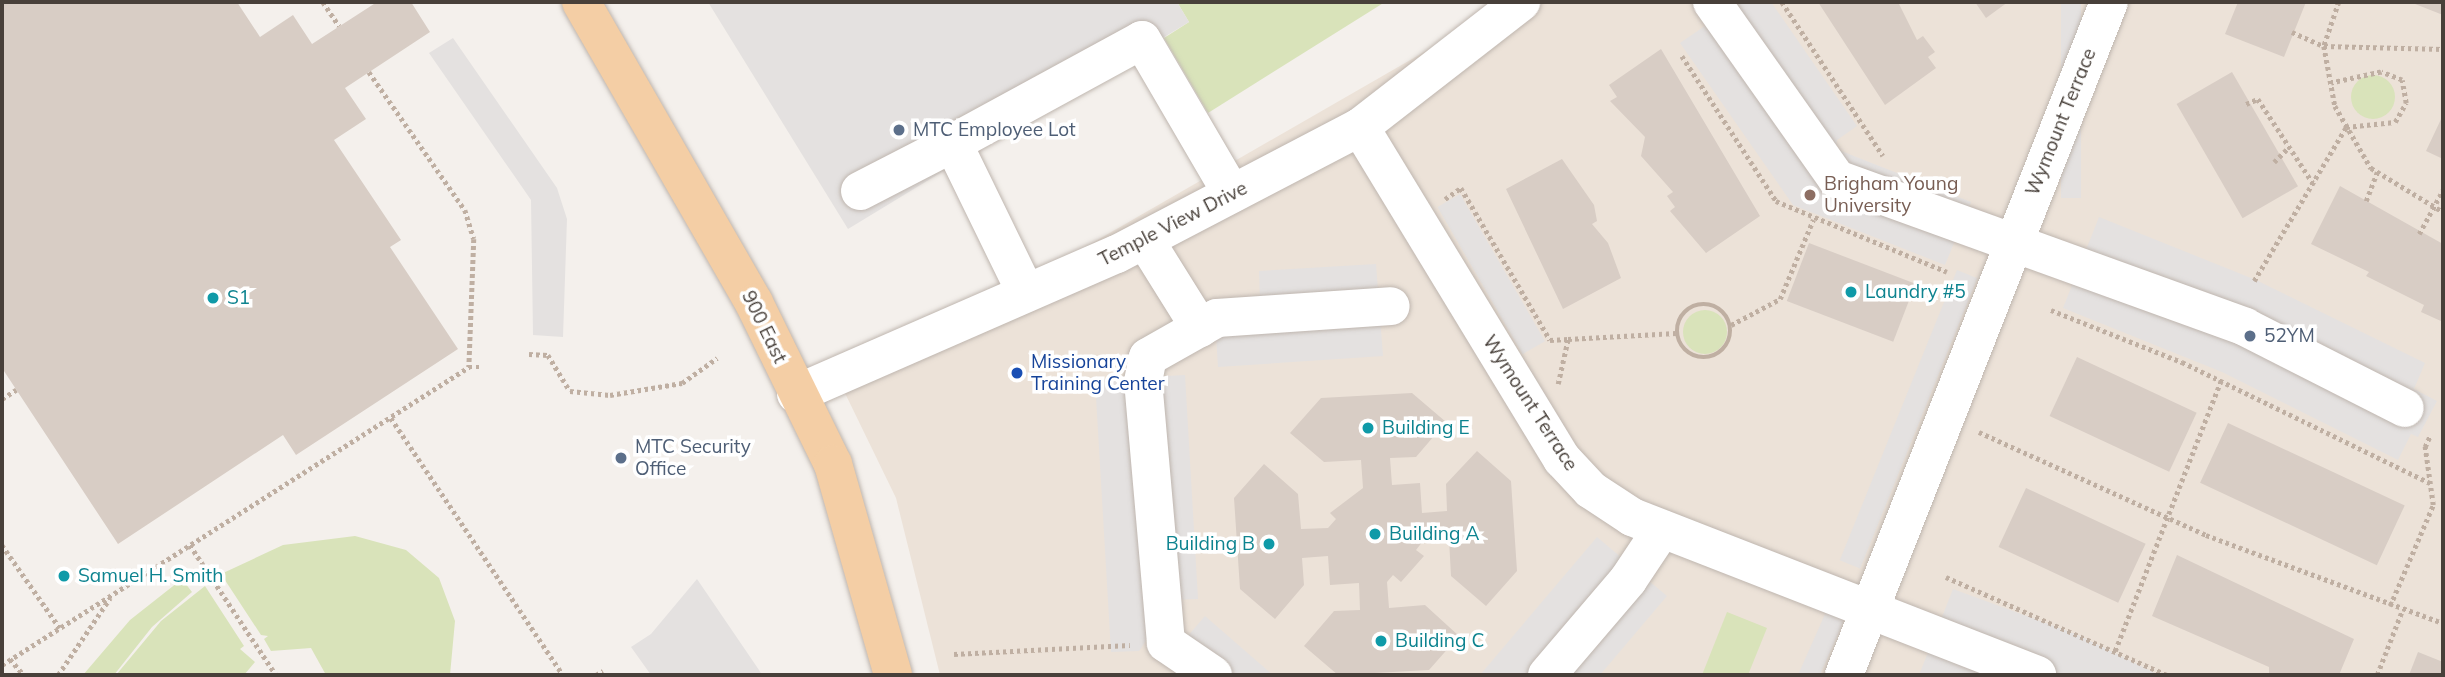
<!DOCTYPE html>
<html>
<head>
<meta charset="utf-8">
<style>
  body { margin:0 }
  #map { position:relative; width:2445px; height:677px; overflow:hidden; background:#f4f0ec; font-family:Mulish,sans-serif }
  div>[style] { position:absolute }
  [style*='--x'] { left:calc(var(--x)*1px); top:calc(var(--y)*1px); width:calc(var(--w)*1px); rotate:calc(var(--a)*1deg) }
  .education>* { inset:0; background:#ece2d8 }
  .green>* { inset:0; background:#d9e3ba }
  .round { border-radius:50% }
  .parking>* { inset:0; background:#e4e1e0; transform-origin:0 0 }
  .building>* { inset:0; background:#d8cdc5; transform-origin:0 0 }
  .path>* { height:4.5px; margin-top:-2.25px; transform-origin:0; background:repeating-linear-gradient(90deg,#bfafa2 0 3.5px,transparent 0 7px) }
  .path>.ring { margin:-2.25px; padding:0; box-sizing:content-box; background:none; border:4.5px solid #bfafa2; border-radius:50% }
  .roads { filter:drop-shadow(0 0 2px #bfb6af) drop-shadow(0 0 2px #bfb6af) }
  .minor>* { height:38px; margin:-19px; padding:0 19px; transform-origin:19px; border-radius:19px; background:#fff }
  .major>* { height:38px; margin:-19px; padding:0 19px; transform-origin:19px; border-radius:19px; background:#f4cea5 }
  .dots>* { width:19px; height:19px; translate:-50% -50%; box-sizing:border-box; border:4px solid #fff; border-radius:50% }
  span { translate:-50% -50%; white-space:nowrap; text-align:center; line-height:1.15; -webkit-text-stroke:7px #fff; paint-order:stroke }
  .street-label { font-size:19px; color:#48403a }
  .service-label { font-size:19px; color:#4e5e75 }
  .left { translate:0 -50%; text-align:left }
  .education-label { font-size:19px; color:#785e54 }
  .culture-label { font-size:19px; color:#0d838f }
  .right { translate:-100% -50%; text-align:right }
  .transit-label { font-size:19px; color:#164399 }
  .frame { position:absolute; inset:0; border:4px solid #48403a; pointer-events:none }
</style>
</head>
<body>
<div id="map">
  <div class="education">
    <i style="clip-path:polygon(1511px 2px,2443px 2px,2443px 675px,940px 675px,896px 498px,842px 387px)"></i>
  </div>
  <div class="green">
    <i style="clip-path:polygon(1177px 2px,1385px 2px,1208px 113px,1164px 38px,1189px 22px)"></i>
    <i class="round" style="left:2351px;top:75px;width:44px;height:44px"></i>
    <i class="round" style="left:1683px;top:310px;width:44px;height:44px"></i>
    <i style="clip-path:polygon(355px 536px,406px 550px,439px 578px,455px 621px,450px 675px,326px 675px,311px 648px,271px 651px,264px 639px,268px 636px,261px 635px,221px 574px,283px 545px)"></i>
    <i style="clip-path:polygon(182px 579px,192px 592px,152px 627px,114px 675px,83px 675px,130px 620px)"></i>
    <i style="clip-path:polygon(205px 586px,244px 646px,240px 649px,255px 662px,244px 675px,116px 675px,161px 621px)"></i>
    <i style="clip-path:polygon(1727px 612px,1767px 628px,1748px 675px,1702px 675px)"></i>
  </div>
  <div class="parking">
    <i style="clip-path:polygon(708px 2px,1177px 2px,1189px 22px,848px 229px)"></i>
    <i style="clip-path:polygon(1740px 2px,1771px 2px,1857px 126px,1837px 140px,1836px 149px,1971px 202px,1945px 265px,1793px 205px,1680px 43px)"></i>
    <i style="left:2061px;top:2px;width:20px;height:196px"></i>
    <i style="clip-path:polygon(453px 38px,557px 188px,567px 219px,563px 337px,533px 335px,531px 200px,429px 53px)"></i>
    <i style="left:1460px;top:194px;width:170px;height:26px;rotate:60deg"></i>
    <i style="clip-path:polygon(2099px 217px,2256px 280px,2425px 363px,2414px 389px,2437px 401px,2418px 437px,2411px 434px,2398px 460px,2222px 372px,2063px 308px)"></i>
    <i style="clip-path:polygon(1376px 264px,1383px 356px,1218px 367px,1214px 303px,1260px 300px,1259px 271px)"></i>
    <i style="left:1957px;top:270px;width:22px;height:313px;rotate:22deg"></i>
    <i style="clip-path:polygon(1185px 375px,1198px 599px,1173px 600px,1139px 651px,1111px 652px,1095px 380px)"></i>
    <i style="clip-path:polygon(1597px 537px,1667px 596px,1600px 675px,1480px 675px)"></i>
    <i style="clip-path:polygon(697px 579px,759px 670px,762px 675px,651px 675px,631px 647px,651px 634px)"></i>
    <i style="clip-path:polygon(1953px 589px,2078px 635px,2159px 675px,1919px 675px)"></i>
    <i style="left:1826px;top:612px;width:20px;height:68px;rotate:24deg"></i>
    <i style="clip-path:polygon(1205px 616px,1273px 675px,1229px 675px,1186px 638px)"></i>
  </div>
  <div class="building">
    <i style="clip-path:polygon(2px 2px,237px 2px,260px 37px,293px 15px,312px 44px,377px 2px,411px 2px,430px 32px,345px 88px,366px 119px,334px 140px,401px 240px,390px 247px,458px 349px,296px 455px,283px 435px,118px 544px,2px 368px)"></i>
    <i style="clip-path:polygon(1818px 2px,1898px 2px,1917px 40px,1923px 36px,1935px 52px,1928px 57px,1936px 68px,1885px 105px)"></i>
    <i style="clip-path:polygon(1975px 2px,2008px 2px,1986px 18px)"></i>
    <i style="clip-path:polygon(2238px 2px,2306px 2px,2284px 57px,2225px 34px)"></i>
    <i style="clip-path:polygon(2410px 2px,2443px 2px,2443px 15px)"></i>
    <i style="clip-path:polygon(1661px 49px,1760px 216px,1706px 253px,1670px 211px,1675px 207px,1667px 196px,1673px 192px,1641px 156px,1645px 137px,1610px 101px,1617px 97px,1609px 85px)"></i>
    <i style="left:2232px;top:72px;width:132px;height:64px;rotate:60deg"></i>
    <i style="clip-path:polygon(2443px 115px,2443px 159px,2426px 151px)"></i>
    <i style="clip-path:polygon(1562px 159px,1594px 205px,1597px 221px,1592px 224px,1608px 243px,1621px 278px,1563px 309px,1506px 189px)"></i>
    <i style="clip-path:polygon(2340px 186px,2443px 244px,2443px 322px,2421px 312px,2424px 305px,2366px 276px,2369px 272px,2311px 244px)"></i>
    <i style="left:1809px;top:243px;width:114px;height:62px;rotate:21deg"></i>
    <i style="left:2077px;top:357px;width:132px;height:65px;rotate:25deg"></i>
    <i style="clip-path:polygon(1412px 393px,1446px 422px,1416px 457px,1390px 458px,1392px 485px,1420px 483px,1422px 513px,1447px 511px,1446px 484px,1477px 451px,1511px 481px,1517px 571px,1486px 606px,1451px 576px,1449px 539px,1423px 541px,1416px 550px,1424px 556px,1401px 582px,1393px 575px,1387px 582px,1389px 608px,1425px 605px,1459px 636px,1429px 670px,1338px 675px,1304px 646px,1334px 611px,1360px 610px,1359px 583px,1330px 585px,1328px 556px,1302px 558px,1304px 585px,1275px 619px,1240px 589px,1234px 498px,1264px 464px,1298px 494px,1301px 529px,1328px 528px,1336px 519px,1330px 513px,1363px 488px,1361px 460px,1324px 462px,1290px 433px,1321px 398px)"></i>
    <i style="left:2228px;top:423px;width:195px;height:66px;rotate:25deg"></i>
    <i style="left:2026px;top:488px;width:132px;height:65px;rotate:25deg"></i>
    <i style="clip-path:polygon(2177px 555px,2354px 639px,2339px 675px,2269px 675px,2269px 667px,2152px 616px)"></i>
    <i style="clip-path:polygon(2418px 652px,2443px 662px,2443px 675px,2409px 675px)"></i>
  </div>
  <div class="path">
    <i style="--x:323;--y:2;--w:29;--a:56"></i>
    <i style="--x:1782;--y:2;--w:184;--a:56.7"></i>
    <i style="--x:2339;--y:2;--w:46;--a:108.8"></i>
    <i style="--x:2324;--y:46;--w:61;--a:79.6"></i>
    <i style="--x:2335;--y:106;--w:72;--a:59.9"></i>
    <i style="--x:2371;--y:168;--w:84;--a:31.4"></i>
    <i style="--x:2292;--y:32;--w:35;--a:24"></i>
    <i style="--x:2324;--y:46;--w:119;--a:1.4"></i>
    <i style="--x:1682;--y:56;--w:173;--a:57"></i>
    <i style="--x:1776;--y:201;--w:185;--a:22.5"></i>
    <i style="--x:369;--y:72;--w:168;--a:55.2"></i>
    <i style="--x:465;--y:210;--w:30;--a:73"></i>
    <i style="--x:474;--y:239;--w:128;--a:92.2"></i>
    <i style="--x:2246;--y:104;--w:13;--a:-23"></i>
    <i style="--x:2258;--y:99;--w:100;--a:56.8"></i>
    <i style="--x:2274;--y:162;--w:21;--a:-45"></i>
    <i style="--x:1445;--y:199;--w:19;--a:-35"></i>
    <i style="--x:1461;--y:188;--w:176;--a:59.6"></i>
    <i style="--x:1550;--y:340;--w:18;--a:-3"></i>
    <i style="--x:2366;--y:201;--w:31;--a:-69"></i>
    <i style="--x:2419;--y:234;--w:50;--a:-61.4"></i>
    <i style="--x:2254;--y:281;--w:179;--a:-59.1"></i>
    <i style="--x:2346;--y:127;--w:49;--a:-5.8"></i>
    <i style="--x:2395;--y:122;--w:22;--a:-60"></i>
    <i style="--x:2406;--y:103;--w:23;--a:-100"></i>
    <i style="--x:2402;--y:80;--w:22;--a:-159"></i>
    <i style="--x:2381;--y:72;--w:51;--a:167.6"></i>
    <i class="ring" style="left:1677px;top:304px;width:49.5px;height:49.5px"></i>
    <i style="--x:2051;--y:310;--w:141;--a:21.7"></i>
    <i style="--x:2182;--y:362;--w:276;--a:26"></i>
    <i style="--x:1731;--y:325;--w:55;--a:-28"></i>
    <i style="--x:1780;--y:299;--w:86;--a:-67.3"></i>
    <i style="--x:529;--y:354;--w:19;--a:3"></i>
    <i style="--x:548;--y:355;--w:42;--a:58.6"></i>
    <i style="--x:570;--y:391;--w:40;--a:5.7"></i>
    <i style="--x:610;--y:395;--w:73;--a:-9.5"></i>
    <i style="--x:682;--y:383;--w:43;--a:-35.5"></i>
    <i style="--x:1558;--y:384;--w:46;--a:-77.5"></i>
    <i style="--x:1568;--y:339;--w:108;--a:-3.2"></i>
    <i style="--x:2;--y:399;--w:17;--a:-33"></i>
    <i style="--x:391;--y:418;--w:309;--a:56.2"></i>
    <i style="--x:1979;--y:432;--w:249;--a:24.4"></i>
    <i style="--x:2206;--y:535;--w:253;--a:20.4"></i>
    <i style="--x:2;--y:545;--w:101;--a:55.1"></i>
    <i style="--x:190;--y:545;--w:156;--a:56.5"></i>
    <i style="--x:1946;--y:577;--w:242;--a:23.9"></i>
    <i style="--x:2390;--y:606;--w:110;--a:-66.9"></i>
    <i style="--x:2433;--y:505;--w:59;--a:-97.9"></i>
    <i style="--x:2425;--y:447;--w:12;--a:-66"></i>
    <i style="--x:2115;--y:651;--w:291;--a:-68.6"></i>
    <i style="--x:954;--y:654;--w:176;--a:-2.9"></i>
    <i style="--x:10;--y:659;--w:21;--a:49"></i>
    <i style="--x:2;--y:665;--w:554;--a:-32.54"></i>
    <i style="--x:469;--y:367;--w:11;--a:0"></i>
    <i style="--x:58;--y:675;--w:93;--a:-56"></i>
    <i style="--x:596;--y:675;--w:8;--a:-30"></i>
    <i style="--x:2377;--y:675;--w:69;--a:-68.7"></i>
  </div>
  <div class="roads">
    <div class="minor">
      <i style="--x:1712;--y:2;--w:217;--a:54.8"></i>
      <i style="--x:1837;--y:179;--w:434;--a:19.9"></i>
      <i style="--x:2245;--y:327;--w:179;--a:26.9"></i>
      <i style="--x:1360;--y:127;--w:389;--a:58.7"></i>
      <i style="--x:1562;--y:459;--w:42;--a:46.9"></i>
      <i style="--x:1591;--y:490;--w:49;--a:33.4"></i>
      <i style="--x:1632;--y:517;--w:435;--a:21.3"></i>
      <i style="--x:860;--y:191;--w:105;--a:-27.3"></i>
      <i style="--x:1145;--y:240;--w:104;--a:58"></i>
      <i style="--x:1026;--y:293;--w:167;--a:-116"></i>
      <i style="--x:953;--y:143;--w:215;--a:-28.6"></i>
      <i style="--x:1142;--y:40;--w:178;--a:59.7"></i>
      <i style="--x:796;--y:394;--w:350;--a:-23.6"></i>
      <i style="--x:1117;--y:254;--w:274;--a:-27.6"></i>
      <i style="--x:1360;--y:127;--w:204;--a:-37.8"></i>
      <i style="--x:1213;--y:675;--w:57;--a:-145.8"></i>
      <i style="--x:1166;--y:643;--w:262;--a:-95"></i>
      <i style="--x:1143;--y:382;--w:25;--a:-79"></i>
      <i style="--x:1148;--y:357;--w:79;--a:-29.5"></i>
      <i style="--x:1217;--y:318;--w:174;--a:-3.9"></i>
      <i style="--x:1547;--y:675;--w:125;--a:-49.5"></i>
      <i style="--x:1628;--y:580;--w:61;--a:-56.3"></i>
      <i style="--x:1844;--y:675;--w:723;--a:-68.51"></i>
    </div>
    <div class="major">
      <i style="--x:581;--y:2;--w:347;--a:60.1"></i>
      <i style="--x:754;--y:303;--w:179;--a:63.9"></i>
      <i style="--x:833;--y:464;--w:219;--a:74.1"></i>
    </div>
  </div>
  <div class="dots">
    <i style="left:899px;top:130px;background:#5c6f8a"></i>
    <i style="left:1810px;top:195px;background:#8d6e63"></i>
    <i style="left:1851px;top:292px;background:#0f9aa8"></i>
    <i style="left:213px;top:298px;background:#0f9aa8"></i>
    <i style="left:2250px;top:336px;background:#5c6f8a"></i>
    <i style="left:1017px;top:373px;background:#1a4fb4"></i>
    <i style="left:1368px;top:428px;background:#0f9aa8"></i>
    <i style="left:621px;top:458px;background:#5c6f8a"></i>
    <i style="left:1375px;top:534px;background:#0f9aa8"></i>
    <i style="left:1269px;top:544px;background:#0f9aa8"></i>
    <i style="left:64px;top:576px;background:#0f9aa8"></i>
    <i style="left:1381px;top:641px;background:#0f9aa8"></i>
  </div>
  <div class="street-label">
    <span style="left:2061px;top:122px;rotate:-68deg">Wymount Terrace</span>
    <span style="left:1173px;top:224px;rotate:-27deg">Temple View Drive</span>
    <span style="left:764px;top:327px;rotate:64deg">900 East</span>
    <span style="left:1530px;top:403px;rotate:57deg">Wymount Terrace</span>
  </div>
  <div class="service-label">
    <span class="left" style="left:913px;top:130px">MTC Employee Lot</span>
    <span class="left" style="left:2264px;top:336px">52YM</span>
    <span class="left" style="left:635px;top:458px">MTC Security<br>Office</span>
  </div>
  <div class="education-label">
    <span class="left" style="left:1824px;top:195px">Brigham Young<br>University</span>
  </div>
  <div class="culture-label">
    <span class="left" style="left:1865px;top:292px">Laundry #5</span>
    <span class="left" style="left:227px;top:298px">S1</span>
    <span class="left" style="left:1382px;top:428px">Building E</span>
    <span class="left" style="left:1389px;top:534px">Building A</span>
    <span class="right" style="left:1255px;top:544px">Building B</span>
    <span class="left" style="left:78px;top:576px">Samuel H. Smith</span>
    <span class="left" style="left:1395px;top:641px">Building C</span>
  </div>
  <div class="transit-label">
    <span class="left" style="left:1031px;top:373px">Missionary<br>Training Center</span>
  </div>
  <div class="frame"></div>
</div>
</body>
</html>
